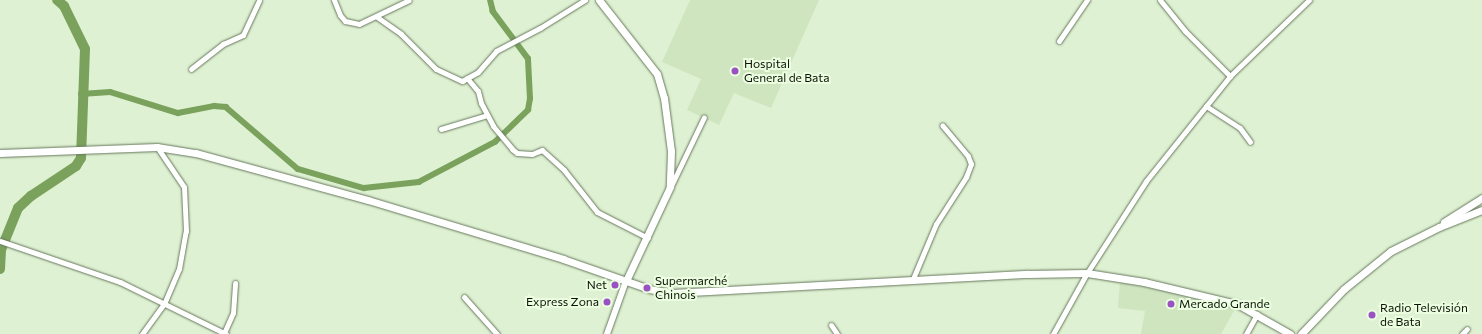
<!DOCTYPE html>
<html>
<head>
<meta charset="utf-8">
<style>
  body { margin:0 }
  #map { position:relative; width:1482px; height:334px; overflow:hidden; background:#def1d2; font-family:Commissioner,sans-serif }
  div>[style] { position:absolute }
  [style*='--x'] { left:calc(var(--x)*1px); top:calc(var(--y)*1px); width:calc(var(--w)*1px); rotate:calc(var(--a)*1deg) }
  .built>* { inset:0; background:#cfe5c0 }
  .canal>* { height:5.5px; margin:-2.75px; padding:0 2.75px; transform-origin:2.75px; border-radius:2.75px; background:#7aa25c }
  .river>* { height:10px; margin:-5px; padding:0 5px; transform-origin:5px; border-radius:5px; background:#7aa25c }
  .roads { filter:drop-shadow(0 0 1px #67785d) drop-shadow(0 0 1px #67785d) }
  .minor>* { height:5px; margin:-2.5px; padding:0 2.5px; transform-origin:2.5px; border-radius:2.5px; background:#fff }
  .tertiary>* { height:6px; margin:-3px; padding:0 3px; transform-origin:3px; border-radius:3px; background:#fff }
  .secondary>* { height:7px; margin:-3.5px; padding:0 3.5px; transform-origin:3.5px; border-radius:3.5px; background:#fff }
  .dots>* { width:11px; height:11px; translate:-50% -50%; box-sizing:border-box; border:2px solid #ebfedf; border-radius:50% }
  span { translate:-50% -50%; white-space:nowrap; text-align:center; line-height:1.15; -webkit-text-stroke:4px #ebfedf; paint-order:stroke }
  .poi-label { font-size:12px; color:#0c1208 }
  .left { translate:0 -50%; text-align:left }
  .right { translate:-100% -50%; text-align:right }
</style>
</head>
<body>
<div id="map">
  <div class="built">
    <i style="clip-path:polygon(690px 0,819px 0,771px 108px,734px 93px,719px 125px,687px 110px,701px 79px,662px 62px)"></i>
    <i style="clip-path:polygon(1120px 282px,1213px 301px,1235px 309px,1221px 334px,1141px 334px,1145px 311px,1118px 308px)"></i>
  </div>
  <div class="canal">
    <i style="--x:81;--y:94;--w:29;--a:-4"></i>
    <i style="--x:110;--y:92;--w:71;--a:17.2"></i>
    <i style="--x:178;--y:113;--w:37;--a:-11"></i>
    <i style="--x:214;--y:106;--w:12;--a:5"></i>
    <i style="--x:226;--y:107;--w:95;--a:40.7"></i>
    <i style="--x:298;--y:169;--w:69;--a:16.1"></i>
    <i style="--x:364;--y:188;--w:55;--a:-6.2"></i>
    <i style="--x:419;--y:182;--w:86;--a:-27.8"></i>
    <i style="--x:495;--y:142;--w:46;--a:-44.1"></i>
    <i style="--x:528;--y:110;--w:11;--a:-80"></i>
    <i style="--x:530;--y:99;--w:40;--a:-92.9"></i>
    <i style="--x:528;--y:59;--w:59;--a:-126.7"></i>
    <i style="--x:493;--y:12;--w:12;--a:-104"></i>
  </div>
  <div class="river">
    <i style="--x:0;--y:269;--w:19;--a:-87"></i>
    <i style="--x:1;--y:250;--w:45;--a:-68"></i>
    <i style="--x:18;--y:208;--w:18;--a:-43"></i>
    <i style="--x:31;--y:196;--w:54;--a:-33.7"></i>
    <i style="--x:76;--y:166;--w:9;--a:-58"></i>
    <i style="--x:81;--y:158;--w:109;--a:-87.9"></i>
    <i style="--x:85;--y:49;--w:48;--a:-116"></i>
    <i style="--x:64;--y:6;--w:9;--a:-139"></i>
  </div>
  <div class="roads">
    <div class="minor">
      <i style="--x:334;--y:0;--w:16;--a:68"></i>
      <i style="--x:340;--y:15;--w:8;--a:50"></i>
      <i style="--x:345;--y:21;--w:14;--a:12"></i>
      <i style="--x:359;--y:24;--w:55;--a:-25.6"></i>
      <i style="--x:1160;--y:0;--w:40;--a:51"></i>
      <i style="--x:1185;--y:31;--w:64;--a:45"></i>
      <i style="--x:377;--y:17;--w:29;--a:35"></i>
      <i style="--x:401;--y:34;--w:49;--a:45"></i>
      <i style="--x:436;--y:69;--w:29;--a:25"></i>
      <i style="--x:462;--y:81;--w:18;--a:-29"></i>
      <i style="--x:478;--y:72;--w:28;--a:-49"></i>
      <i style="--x:496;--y:51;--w:50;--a:-27.6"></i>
      <i style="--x:540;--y:28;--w:53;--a:-31.9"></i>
      <i style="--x:1059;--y:41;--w:50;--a:-55.7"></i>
      <i style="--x:191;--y:69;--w:41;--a:-38"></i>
      <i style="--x:223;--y:44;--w:22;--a:-24"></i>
      <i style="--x:243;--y:35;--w:38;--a:-65"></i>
      <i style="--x:467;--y:78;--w:17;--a:50"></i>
      <i style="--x:478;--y:91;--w:12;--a:76"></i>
      <i style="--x:481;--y:103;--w:26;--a:62"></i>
      <i style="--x:493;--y:126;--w:30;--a:50"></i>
      <i style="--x:512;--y:149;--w:6;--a:39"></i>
      <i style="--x:517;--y:153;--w:15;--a:4"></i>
      <i style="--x:532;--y:154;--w:11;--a:-22"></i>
      <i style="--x:542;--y:150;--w:30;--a:42"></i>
      <i style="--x:564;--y:170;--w:53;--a:51.8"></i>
      <i style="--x:597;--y:212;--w:57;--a:27"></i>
      <i style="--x:1206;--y:106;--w:40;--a:32.9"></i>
      <i style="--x:1240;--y:128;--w:17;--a:54"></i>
      <i style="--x:441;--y:129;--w:48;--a:-16.9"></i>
      <i style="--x:671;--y:186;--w:76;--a:-64.4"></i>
      <i style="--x:0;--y:241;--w:127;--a:18.9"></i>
      <i style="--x:120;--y:282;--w:118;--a:26.1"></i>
      <i style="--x:912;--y:281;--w:62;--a:-67.2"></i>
      <i style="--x:936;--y:224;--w:56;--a:-57.4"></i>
      <i style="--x:966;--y:177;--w:14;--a:-69"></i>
      <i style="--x:971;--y:164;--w:9;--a:-111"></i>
      <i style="--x:968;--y:156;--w:40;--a:-130"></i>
      <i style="--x:464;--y:297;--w:50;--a:48.3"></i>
      <i style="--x:831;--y:325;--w:11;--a:56"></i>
      <i style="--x:224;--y:333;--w:22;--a:-66"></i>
      <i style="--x:233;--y:313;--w:30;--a:-86"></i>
      <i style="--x:142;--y:334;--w:37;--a:-54"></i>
      <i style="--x:164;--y:304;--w:38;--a:-67"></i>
      <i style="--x:179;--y:269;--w:39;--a:-80"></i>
      <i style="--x:186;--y:231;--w:44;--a:-92.6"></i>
      <i style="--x:184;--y:187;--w:48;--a:-124"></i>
      <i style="--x:1053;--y:334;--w:70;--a:-60.9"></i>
      <i style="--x:1087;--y:273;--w:109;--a:-57.3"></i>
      <i style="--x:1146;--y:181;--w:134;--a:-51.3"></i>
      <i style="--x:1230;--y:76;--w:110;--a:-43.9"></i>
      <i style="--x:1246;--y:334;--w:23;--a:-61"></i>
      <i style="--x:1462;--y:334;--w:7;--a:-45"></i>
    </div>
    <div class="tertiary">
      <i style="--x:607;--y:334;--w:56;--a:-70.3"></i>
    </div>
    <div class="secondary">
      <i style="--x:599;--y:0;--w:94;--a:51.9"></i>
      <i style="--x:657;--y:74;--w:25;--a:74"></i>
      <i style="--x:664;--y:98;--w:53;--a:82.5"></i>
      <i style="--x:671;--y:151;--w:36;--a:92"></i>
      <i style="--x:670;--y:187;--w:104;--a:115.1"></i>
      <i style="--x:0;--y:153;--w:157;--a:-2.2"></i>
      <i style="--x:157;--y:147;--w:39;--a:9"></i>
      <i style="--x:196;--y:153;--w:178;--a:15.3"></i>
      <i style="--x:368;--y:200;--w:204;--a:16.8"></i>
      <i style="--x:563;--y:259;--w:91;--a:19.2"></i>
      <i style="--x:649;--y:289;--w:23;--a:10"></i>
      <i style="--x:672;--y:293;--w:357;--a:-3.1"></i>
      <i style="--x:1028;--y:274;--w:59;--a:-1"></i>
      <i style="--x:1087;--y:273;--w:58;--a:9"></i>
      <i style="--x:1144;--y:282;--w:96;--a:13.3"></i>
      <i style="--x:1237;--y:304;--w:61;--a:29.5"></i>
      <i style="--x:1444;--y:222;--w:45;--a:-32.3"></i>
      <i style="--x:1301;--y:334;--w:62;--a:-46.3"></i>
      <i style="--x:1344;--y:289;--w:60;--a:-39"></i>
      <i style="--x:1391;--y:251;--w:54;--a:-26.6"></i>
      <i style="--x:1439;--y:227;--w:46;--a:-21.6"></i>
    </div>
  </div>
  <div class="dots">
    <i style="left:735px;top:71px;background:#9a51c4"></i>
    <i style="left:615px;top:285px;background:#9a51c4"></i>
    <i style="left:647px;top:288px;background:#9a51c4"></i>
    <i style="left:607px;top:302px;background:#9a51c4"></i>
    <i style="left:1171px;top:304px;background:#9a51c4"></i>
    <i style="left:1372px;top:315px;background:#9a51c4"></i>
  </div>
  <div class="poi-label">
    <span class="left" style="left:744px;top:71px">Hospital<br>General de Bata</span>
    <span class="left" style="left:655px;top:288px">Supermarché<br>Chinois</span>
    <span class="right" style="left:607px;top:285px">Net</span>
    <span class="right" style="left:599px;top:302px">Express Zona</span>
    <span class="left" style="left:1179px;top:304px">Mercado Grande</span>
    <span class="left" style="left:1380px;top:315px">Radio Televisión<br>de Bata</span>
  </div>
</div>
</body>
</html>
